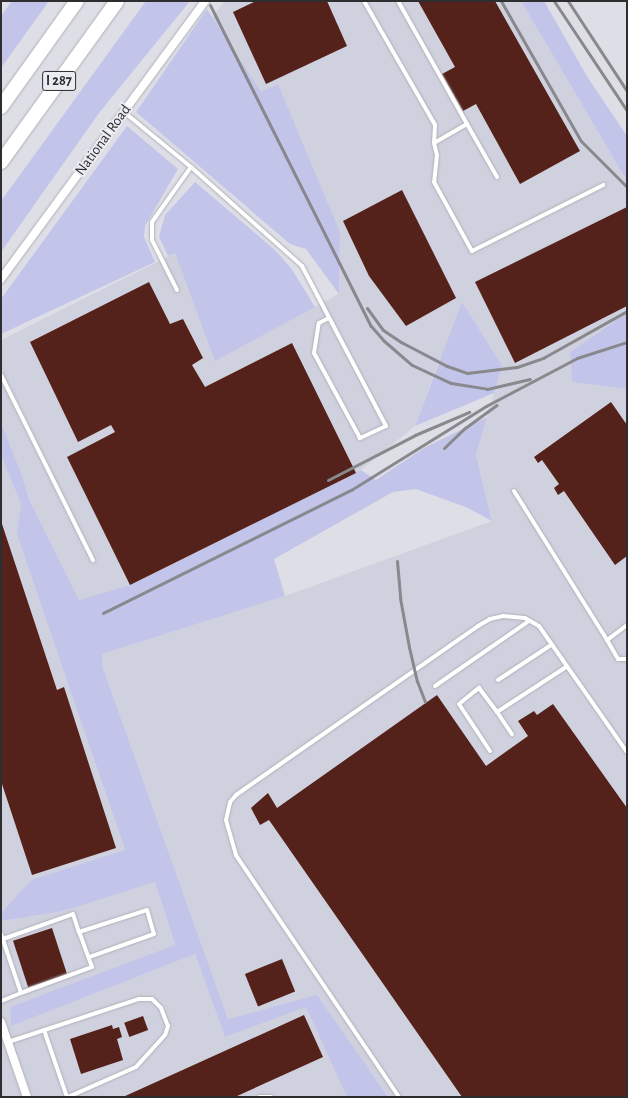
<!DOCTYPE html>
<html>
<head>
<meta charset="utf-8">
<style>
  body { margin:0 }
  #map { position:relative; width:628px; height:1098px; overflow:hidden; background:#dedee6; font-family:"Alegreya Sans",sans-serif }
  div>[style] { position:absolute }
  [style*='--x'] { left:calc(var(--x)*1px); top:calc(var(--y)*1px); width:calc(var(--w)*1px); rotate:calc(var(--a)*1deg) }
  .built>* { inset:0; background:#d0d1df }
  .green>* { inset:0; background:#c3c4ea }
  .building>* { inset:0; background:#54221a; transform-origin:0 0 }
  .roads { filter:drop-shadow(0 0 1px #afb0b7) drop-shadow(0 0 1px #afb0b7) }
  .lane>* { height:4px; margin:-2px; padding:0 2px; transform-origin:2px; border-radius:2px; background:#fff }
  .street>* { height:8px; margin:-4px; padding:0 4px; transform-origin:4px; border-radius:4px; background:#fff }
  .highway>* { height:14px; margin:-7px; padding:0 7px; transform-origin:7px; border-radius:7px; background:#fff }
  .rail>* { height:3px; margin:-1.5px; padding:0 1.5px; transform-origin:1.5px; border-radius:1.5px; background:#88888d }
  span { translate:-50% -50%; white-space:nowrap; text-align:center; line-height:1.15; -webkit-text-stroke:4px #ebebf3; paint-order:stroke }
  .shield-label span { padding:1px 3px; background:#ebebf3; border:1px solid; border-radius:3px; -webkit-text-stroke-width:0 }
  .shield-label { font-size:14px; color:#2e2e31; font-weight:700 }
  .street-label { font-size:15px; color:#2e2e31 }
  .frame { position:absolute; inset:0; border:2px solid #2e2e31; pointer-events:none }
</style>
</head>
<body>
<div id="map">
  <div class="built">
    <i style="clip-path:polygon(225px 1px,521px 1px,627px 181px,627px 313px,570px 352px,572px 382px,627px 389px,627px 1097px,388px 1097px,317px 996px,228px 1019px,103px 668px,102px 654px,285px 596px,492px 521px,476px 455px,502px 366px,439px 360px,415px 426px,361px 470px,130px 585px,79px 600px,29px 499px,20px 470px,1px 423px,1px 340px,175px 253px,281px 324px,339px 294px,340px 232px,278px 85px,261px 93px,212px 17px)"></i>
    <i style="clip-path:polygon(1px 455px,21px 504px,18px 534px,125px 851px,31px 880px,1px 913px)"></i>
    <i style="clip-path:polygon(155px 882px,175px 946px,10px 1007px,11px 1025px,195px 954px,225px 1037px,306px 1006px,347px 1097px,1px 1097px,1px 921px,64px 911px)"></i>
  </div>
  <div class="green">
    <i style="clip-path:polygon(12px 1px,49px 1px,1px 68px,1px 16px)"></i>
    <i style="clip-path:polygon(146px 1px,190px 1px,99px 113px,1px 252px,1px 201px)"></i>
    <i style="clip-path:polygon(521px 1px,544px 1px,588px 78px,627px 136px,627px 181px)"></i>
    <i style="clip-path:polygon(207px 9px,261px 92px,278px 84px,340px 232px,339px 294px,306px 249px,290px 244px,136px 112px)"></i>
    <i style="clip-path:polygon(127px 126px,178px 169px,145px 226px,144px 237px,155px 262px,1px 334px,1px 299px)"></i>
    <i style="clip-path:polygon(195px 182px,275px 250px,291px 268px,315px 307px,215px 361px,175px 253px,168px 256px,159px 237px,165px 215px)"></i>
    <i style="clip-path:polygon(462px 302px,502px 366px,494px 393px,415px 426px)"></i>
    <i style="clip-path:polygon(627px 313px,627px 389px,572px 382px,570px 352px)"></i>
    <i style="clip-path:polygon(487px 417px,476px 455px,492px 521px,468px 508px,416px 489px,393px 492px,274px 559px,285px 596px,102px 654px,103px 668px,228px 1019px,317px 995px,388px 1097px,347px 1097px,306px 1007px,225px 1037px,195px 954px,11px 1026px,10px 1007px,175px 945px,155px 882px,64px 911px,1px 921px,1px 913px,31px 880px,125px 850px,17px 534px,21px 504px,1px 455px,1px 423px,20px 470px,29px 499px,79px 600px,130px 585px,361px 470px,376px 480px,424px 448px)"></i>
  </div>
  <div class="building">
    <i style="clip-path:polygon(256px 1px,327px 1px,347px 46px,266px 84px,233px 12px)"></i>
    <i style="clip-path:polygon(418px 1px,495px 1px,580px 151px,520px 184px,476px 104px,463px 111px,442px 74px,455px 67px)"></i>
    <i style="clip-path:polygon(402px 190px,456px 298px,406px 326px,369px 276px,343px 221px)"></i>
    <i style="clip-path:polygon(627px 207px,627px 306px,515px 363px,475px 282px)"></i>
    <i style="clip-path:polygon(149px 282px,170px 324px,183px 319px,203px 358px,192px 365px,205px 387px,292px 343px,356px 473px,130px 585px,67px 457px,115px 432px,111px 425px,78px 442px,30px 342px)"></i>
    <i style="clip-path:polygon(611px 402px,627px 425px,627px 556px,615px 565px,564px 491px,558px 495px,554px 488px,559px 484px,542px 460px,538px 463px,534px 457px)"></i>
    <i style="clip-path:polygon(1px 521px,57px 690px,64px 687px,116px 848px,32px 875px,1px 781px)"></i>
    <i style="clip-path:polygon(437px 695px,486px 766px,528px 736px,518px 721px,534px 711px,537px 715px,553px 704px,627px 808px,627px 1097px,462px 1097px,269px 820px,260px 825px,251px 808px,268px 793px,277px 808px)"></i>
    <i style="left:52px;top:928px;width:49px;height:41px;rotate:72deg"></i>
    <i style="left:282px;top:959px;width:35px;height:40px;rotate:68deg"></i>
    <i style="clip-path:polygon(304px 1015px,323px 1057px,235px 1097px,123px 1097px)"></i>
    <i style="left:143px;top:1016px;width:15px;height:20px;rotate:70deg"></i>
    <i style="clip-path:polygon(112px 1025px,113px 1029px,119px 1027px,122px 1037px,117px 1039px,123px 1060px,81px 1074px,70px 1039px)"></i>
  </div>
  <div class="roads">
    <div class="lane">
      <i style="--x:364;--y:1;--w:143;--a:60.2"></i>
      <i style="--x:435;--y:125;--w:18;--a:93"></i>
      <i style="--x:434;--y:143;--w:12;--a:76"></i>
      <i style="--x:437;--y:155;--w:27;--a:96"></i>
      <i style="--x:434;--y:182;--w:79;--a:61.2"></i>
      <i style="--x:472;--y:251;--w:147;--a:-26.7"></i>
      <i style="--x:398;--y:1;--w:141;--a:60.7"></i>
      <i style="--x:124;--y:112;--w:87;--a:39.4"></i>
      <i style="--x:191;--y:167;--w:149;--a:41.7"></i>
      <i style="--x:302;--y:266;--w:181;--a:62.3"></i>
      <i style="--x:386;--y:426;--w:29;--a:155"></i>
      <i style="--x:360;--y:438;--w:97;--a:-118.4"></i>
      <i style="--x:314;--y:353;--w:30;--a:-81"></i>
      <i style="--x:319;--y:323;--w:11;--a:-27"></i>
      <i style="--x:434;--y:143;--w:38;--a:-30"></i>
      <i style="--x:467;--y:124;--w:61;--a:60.5"></i>
      <i style="--x:177;--y:290;--w:56;--a:-116.6"></i>
      <i style="--x:152;--y:240;--w:18;--a:-90"></i>
      <i style="--x:152;--y:222;--w:67;--a:-54.7"></i>
      <i style="--x:1;--y:375;--w:207;--a:63.6"></i>
      <i style="--x:514;--y:491;--w:176;--a:58"></i>
      <i style="--x:627;--y:625;--w:25;--a:143"></i>
      <i style="--x:607;--y:640;--w:22;--a:60"></i>
      <i style="--x:618;--y:659;--w:9;--a:0"></i>
      <i style="--x:498;--y:680;--w:64;--a:-33.4"></i>
      <i style="--x:435;--y:686;--w:114;--a:-34.7"></i>
      <i style="--x:497;--y:712;--w:27;--a:56"></i>
      <i style="--x:490;--y:751;--w:56;--a:-123.4"></i>
      <i style="--x:459;--y:704;--w:26;--a:-39"></i>
      <i style="--x:479;--y:688;--w:30;--a:53"></i>
      <i style="--x:497;--y:712;--w:82;--a:-33.1"></i>
      <i style="--x:1;--y:934;--w:62;--a:71.3"></i>
      <i style="--x:21;--y:993;--w:22;--a:158"></i>
      <i style="--x:3;--y:939;--w:74;--a:-19.7"></i>
      <i style="--x:73;--y:914;--w:19;--a:72"></i>
      <i style="--x:21;--y:993;--w:76;--a:-20.1"></i>
      <i style="--x:92;--y:967;--w:37;--a:-110"></i>
      <i style="--x:79;--y:932;--w:71;--a:-17.9"></i>
      <i style="--x:147;--y:910;--w:25;--a:74"></i>
      <i style="--x:154;--y:934;--w:69;--a:160.5"></i>
      <i style="--x:44;--y:1030;--w:71;--a:71.1"></i>
      <i style="--x:8;--y:1042;--w:138;--a:-18.2"></i>
      <i style="--x:139;--y:999;--w:13;--a:0"></i>
      <i style="--x:152;--y:999;--w:13;--a:45"></i>
      <i style="--x:161;--y:1008;--w:19;--a:69"></i>
      <i style="--x:168;--y:1026;--w:9;--a:108"></i>
      <i style="--x:165;--y:1035;--w:43;--a:132.2"></i>
      <i style="--x:136;--y:1067;--w:74;--a:156.2"></i>
      <i style="--x:259;--y:1097;--w:12;--a:0"></i>
      <i style="--x:399;--y:1097;--w:292;--a:-124"></i>
      <i style="--x:236;--y:855;--w:36;--a:-106"></i>
      <i style="--x:226;--y:820;--w:18;--a:-77"></i>
      <i style="--x:230;--y:802;--w:9;--a:-49"></i>
      <i style="--x:236;--y:795;--w:295;--a:-34.9"></i>
      <i style="--x:478;--y:626;--w:14;--a:-30"></i>
      <i style="--x:490;--y:619;--w:13;--a:-13"></i>
      <i style="--x:503;--y:616;--w:22;--a:5"></i>
      <i style="--x:525;--y:618;--w:16;--a:30"></i>
      <i style="--x:539;--y:626;--w:154;--a:55.1"></i>
    </div>
    <div class="street">
      <i style="--x:1;--y:279;--w:345;--a:-53.7"></i>
      <i style="--x:1;--y:1022;--w:79;--a:70.9"></i>
    </div>
    <div class="highway">
      <i style="--x:1;--y:107;--w:130;--a:-54.4"></i>
      <i style="--x:1;--y:162;--w:198;--a:-54.2"></i>
    </div>
  </div>
  <div class="rail">
    <i style="--x:501;--y:1;--w:161;--a:60.3"></i>
    <i style="--x:581;--y:141;--w:65;--a:45"></i>
    <i style="--x:554;--y:1;--w:132;--a:56.4"></i>
    <i style="--x:568;--y:1;--w:108;--a:56.8"></i>
    <i style="--x:210;--y:5;--w:359;--a:63.4"></i>
    <i style="--x:371;--y:326;--w:18;--a:49"></i>
    <i style="--x:383;--y:340;--w:38;--a:41"></i>
    <i style="--x:412;--y:365;--w:43;--a:24.8"></i>
    <i style="--x:451;--y:383;--w:36;--a:9"></i>
    <i style="--x:487;--y:389;--w:44;--a:-13.1"></i>
    <i style="--x:367;--y:308;--w:27;--a:54"></i>
    <i style="--x:383;--y:330;--w:22;--a:34"></i>
    <i style="--x:401;--y:342;--w:52;--a:27.6"></i>
    <i style="--x:447;--y:366;--w:21;--a:19"></i>
    <i style="--x:467;--y:373;--w:50;--a:-6.8"></i>
    <i style="--x:517;--y:367;--w:28;--a:-19"></i>
    <i style="--x:543;--y:358;--w:96;--a:-29.2"></i>
    <i style="--x:444;--y:448;--w:29;--a:-44"></i>
    <i style="--x:465;--y:428;--w:39;--a:-36"></i>
    <i style="--x:328;--y:480;--w:98;--a:-27.3"></i>
    <i style="--x:415;--y:435;--w:59;--a:-23.1"></i>
    <i style="--x:397;--y:561;--w:37;--a:85"></i>
    <i style="--x:400;--y:598;--w:50;--a:79.6"></i>
    <i style="--x:409;--y:647;--w:35;--a:77"></i>
    <i style="--x:417;--y:681;--w:22;--a:69"></i>
    <i style="--x:103;--y:613;--w:277;--a:-26.4"></i>
    <i style="--x:351;--y:490;--w:159;--a:-31.9"></i>
    <i style="--x:486;--y:406;--w:103;--a:-27.8"></i>
    <i style="--x:577;--y:358;--w:52;--a:-17.7"></i>
  </div>
  <div class="shield-label">
    <span style="left:59px;top:81px">I 287</span>
  </div>
  <div class="street-label">
    <span style="left:103px;top:140px;rotate:-54deg">National Road</span>
  </div>
  <div class="frame"></div>
</div>
</body>
</html>
